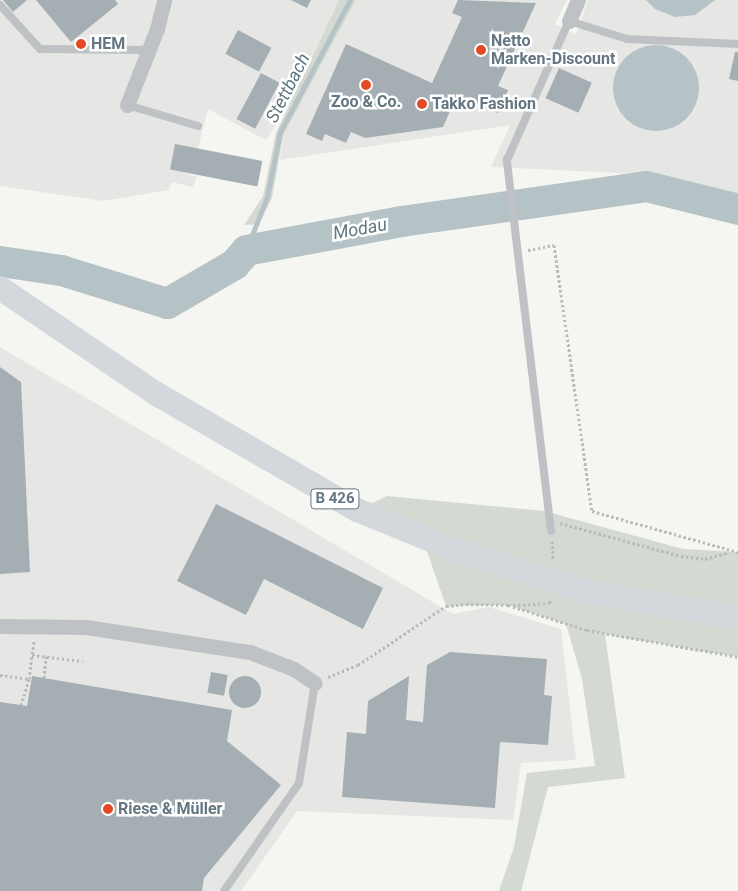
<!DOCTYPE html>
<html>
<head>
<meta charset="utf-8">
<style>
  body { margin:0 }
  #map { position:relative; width:738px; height:891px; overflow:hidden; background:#f5f5f1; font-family:Roboto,sans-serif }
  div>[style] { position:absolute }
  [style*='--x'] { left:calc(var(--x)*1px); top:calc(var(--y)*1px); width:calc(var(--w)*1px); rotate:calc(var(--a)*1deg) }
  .built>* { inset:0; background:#e6e7e5 }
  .green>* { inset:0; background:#d4dad1 }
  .water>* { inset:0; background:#b5c2c6 }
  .round { border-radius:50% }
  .stream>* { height:5px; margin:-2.5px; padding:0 2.5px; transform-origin:2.5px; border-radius:2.5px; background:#b5c2c6 }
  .river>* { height:31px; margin:-15.5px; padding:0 15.5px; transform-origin:15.5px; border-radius:15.5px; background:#b5c2c6 }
  .building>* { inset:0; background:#a5aeb3; transform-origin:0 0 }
  .path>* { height:3px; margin-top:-1.5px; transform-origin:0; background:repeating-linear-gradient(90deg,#b8bbbd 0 2.5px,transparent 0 5px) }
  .lane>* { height:8px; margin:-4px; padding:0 4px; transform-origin:4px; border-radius:4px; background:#bec2c5 }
  .street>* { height:15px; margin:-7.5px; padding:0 7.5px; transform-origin:7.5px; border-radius:7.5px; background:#bec2c5 }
  .primary>* { height:24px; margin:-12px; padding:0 12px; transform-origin:12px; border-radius:12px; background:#d3d8dc }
  .dots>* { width:14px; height:14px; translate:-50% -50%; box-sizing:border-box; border:2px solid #fff; border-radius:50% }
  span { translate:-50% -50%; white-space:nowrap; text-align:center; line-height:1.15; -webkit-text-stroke:5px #fff; paint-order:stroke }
  .shield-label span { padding:1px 4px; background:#fff; border:1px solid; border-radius:4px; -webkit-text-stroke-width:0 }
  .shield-label { font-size:15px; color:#647682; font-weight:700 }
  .poi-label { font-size:16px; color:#647682; font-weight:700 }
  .left { translate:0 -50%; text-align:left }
  .water-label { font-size:18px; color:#60787f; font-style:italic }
</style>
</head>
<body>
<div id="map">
  <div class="built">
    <i style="clip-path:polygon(0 0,339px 0,295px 92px,266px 140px,208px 109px,197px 152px,190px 151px,184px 173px,197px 177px,193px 187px,172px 182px,169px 190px,103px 201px,0 186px)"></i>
    <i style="clip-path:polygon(356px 0,567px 0,555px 24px,576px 35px,588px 0,738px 0,738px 197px,643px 174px,491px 167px,510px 125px,280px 160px,283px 136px)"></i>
    <i style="clip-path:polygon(0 347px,453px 614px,489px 607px,561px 629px,576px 760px,521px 763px,513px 820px,297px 811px,241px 891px,0 891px)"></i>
  </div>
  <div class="green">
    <i style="clip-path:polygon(339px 0,356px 0,283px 136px,272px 198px,259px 224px,244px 225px,263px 196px,276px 133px)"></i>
    <i style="clip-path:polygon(643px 174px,738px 197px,738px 215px,677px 199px,640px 197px,646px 186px)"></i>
    <i style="clip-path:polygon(387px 496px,544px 511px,683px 549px,738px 552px,738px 657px,605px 634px,625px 778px,548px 787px,521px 891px,499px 891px,514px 847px,527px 773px,595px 766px,582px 679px,566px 624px,508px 605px,446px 606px,422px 537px,357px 510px)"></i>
  </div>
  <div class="water">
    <i style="clip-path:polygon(646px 0,715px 0,695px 15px,675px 17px,655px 9px)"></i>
    <i class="round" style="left:613px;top:45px;width:86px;height:86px"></i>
  </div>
  <div class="stream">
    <i style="--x:246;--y:250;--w:57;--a:-68.4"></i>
    <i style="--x:267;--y:197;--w:66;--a:-78.7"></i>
    <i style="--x:280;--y:132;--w:149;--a:-62.1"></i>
  </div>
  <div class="river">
    <i style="--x:0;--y:261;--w:62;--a:8.4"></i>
    <i style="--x:61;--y:270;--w:111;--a:17.3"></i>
    <i style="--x:167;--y:303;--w:78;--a:-30.2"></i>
    <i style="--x:234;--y:264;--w:18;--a:-49"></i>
    <i style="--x:246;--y:250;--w:158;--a:-10.6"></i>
    <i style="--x:401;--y:221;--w:247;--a:-8.1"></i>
    <i style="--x:646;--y:186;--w:95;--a:14"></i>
  </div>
  <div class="building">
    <i style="clip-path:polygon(3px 0,27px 0,13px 12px)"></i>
    <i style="clip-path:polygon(36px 0,115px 0,118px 4px,71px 42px)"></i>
    <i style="clip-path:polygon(291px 0,311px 0,307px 8px)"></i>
    <i style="clip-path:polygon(458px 0,536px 3px,498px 86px,508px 90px,498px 113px,457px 95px,443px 127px,365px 138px,351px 132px,346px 143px,325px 134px,322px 141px,306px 134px,346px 44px,432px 83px,462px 17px,452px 13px)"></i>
    <i style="left:238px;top:30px;width:38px;height:27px;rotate:28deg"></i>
    <i style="clip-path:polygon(735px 52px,738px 52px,738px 81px,729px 79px)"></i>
    <i style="left:559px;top:68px;width:36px;height:33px;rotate:24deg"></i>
    <i style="left:261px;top:73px;width:21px;height:52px;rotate:28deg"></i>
    <i style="left:175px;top:144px;width:89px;height:26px;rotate:11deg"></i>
    <i style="clip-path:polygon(0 367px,21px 382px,30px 572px,0 574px)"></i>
    <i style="clip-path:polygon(216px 504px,383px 588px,363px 629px,264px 579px,246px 615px,177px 581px)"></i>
    <i style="clip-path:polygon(450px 652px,547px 659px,544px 695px,552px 696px,548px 745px,500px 742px,495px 808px,342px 797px,347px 732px,366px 734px,368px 701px,409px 676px,406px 720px,423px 722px,427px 665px)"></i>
    <i style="left:211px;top:672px;width:17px;height:21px;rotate:10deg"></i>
    <i style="clip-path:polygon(32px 676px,232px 710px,227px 741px,281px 785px,204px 878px,202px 891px,0 891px,0 702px,27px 706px)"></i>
    <i class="round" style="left:229px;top:676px;width:32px;height:32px"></i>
  </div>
  <div class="path">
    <i style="--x:528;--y:250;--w:26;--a:-11"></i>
    <i style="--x:554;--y:245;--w:269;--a:81.9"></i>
    <i style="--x:592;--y:511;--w:152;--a:15.7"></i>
    <i style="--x:560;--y:523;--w:125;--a:15.3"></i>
    <i style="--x:681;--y:556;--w:24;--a:7"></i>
    <i style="--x:705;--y:559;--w:25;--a:-16"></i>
    <i style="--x:552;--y:541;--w:19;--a:87"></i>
    <i style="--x:513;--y:605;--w:37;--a:-3"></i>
    <i style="--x:550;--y:603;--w:4;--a:-90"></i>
    <i style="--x:32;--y:654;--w:13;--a:-81"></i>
    <i style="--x:0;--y:675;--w:29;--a:8"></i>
    <i style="--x:29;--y:679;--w:27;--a:107"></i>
    <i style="--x:328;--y:677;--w:32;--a:-22"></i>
    <i style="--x:358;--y:665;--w:106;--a:-33.8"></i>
    <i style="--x:446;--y:606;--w:20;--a:-6"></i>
    <i style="--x:466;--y:604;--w:42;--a:1.4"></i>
    <i style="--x:508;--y:605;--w:83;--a:17.6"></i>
    <i style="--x:587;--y:630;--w:153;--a:10.1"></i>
    <i style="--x:44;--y:678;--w:22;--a:-85"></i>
    <i style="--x:29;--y:679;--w:24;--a:-83"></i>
    <i style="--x:32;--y:655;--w:51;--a:6.7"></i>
  </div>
  <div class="lane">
    <i style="--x:0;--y:5;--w:59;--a:47.7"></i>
    <i style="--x:40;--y:49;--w:108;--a:0.5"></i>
    <i style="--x:127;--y:105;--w:74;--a:16.5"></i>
    <i style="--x:551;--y:531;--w:374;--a:-96.8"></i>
    <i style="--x:507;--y:160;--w:152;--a:-66"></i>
    <i style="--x:569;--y:21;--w:61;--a:17.2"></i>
    <i style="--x:627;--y:39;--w:111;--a:2.6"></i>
    <i style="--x:224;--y:891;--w:131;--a:-55.2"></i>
    <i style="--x:299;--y:783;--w:101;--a:-80.9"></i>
  </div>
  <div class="street">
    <i style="--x:569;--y:21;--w:23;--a:-67"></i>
    <i style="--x:127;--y:105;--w:82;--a:-68.5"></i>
    <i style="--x:157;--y:29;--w:30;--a:-76"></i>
    <i style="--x:0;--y:626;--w:86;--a:0.7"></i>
    <i style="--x:86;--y:627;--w:166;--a:8.7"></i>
    <i style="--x:250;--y:652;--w:47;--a:21.1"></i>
    <i style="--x:294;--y:669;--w:25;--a:34"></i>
  </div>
  <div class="primary">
    <i style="--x:0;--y:288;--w:187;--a:34.1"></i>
    <i style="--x:155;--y:393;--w:233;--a:30.1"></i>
    <i style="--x:357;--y:510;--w:109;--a:22.1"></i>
    <i style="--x:458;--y:551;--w:141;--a:17.3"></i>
    <i style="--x:593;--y:593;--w:147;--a:9.8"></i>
  </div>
  <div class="dots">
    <i style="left:81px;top:44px;background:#e24b25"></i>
    <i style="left:481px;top:50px;background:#e24b25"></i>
    <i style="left:366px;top:85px;background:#e24b25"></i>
    <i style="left:422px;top:104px;background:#e24b25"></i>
    <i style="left:108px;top:809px;background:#e24b25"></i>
  </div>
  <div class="shield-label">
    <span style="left:335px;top:499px">B 426</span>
  </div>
  <div class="poi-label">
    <span class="left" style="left:491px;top:50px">Netto<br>Marken-Discount</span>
    <span class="left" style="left:91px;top:44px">HEM</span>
    <span style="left:366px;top:102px">Zoo &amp; Co.</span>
    <span class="left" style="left:432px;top:104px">Takko Fashion</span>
    <span class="left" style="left:118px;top:809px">Riese &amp; Müller</span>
  </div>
  <div class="water-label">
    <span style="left:288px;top:88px;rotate:-63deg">Stettbach</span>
    <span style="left:360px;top:229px;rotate:-10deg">Modau</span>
  </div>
</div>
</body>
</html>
